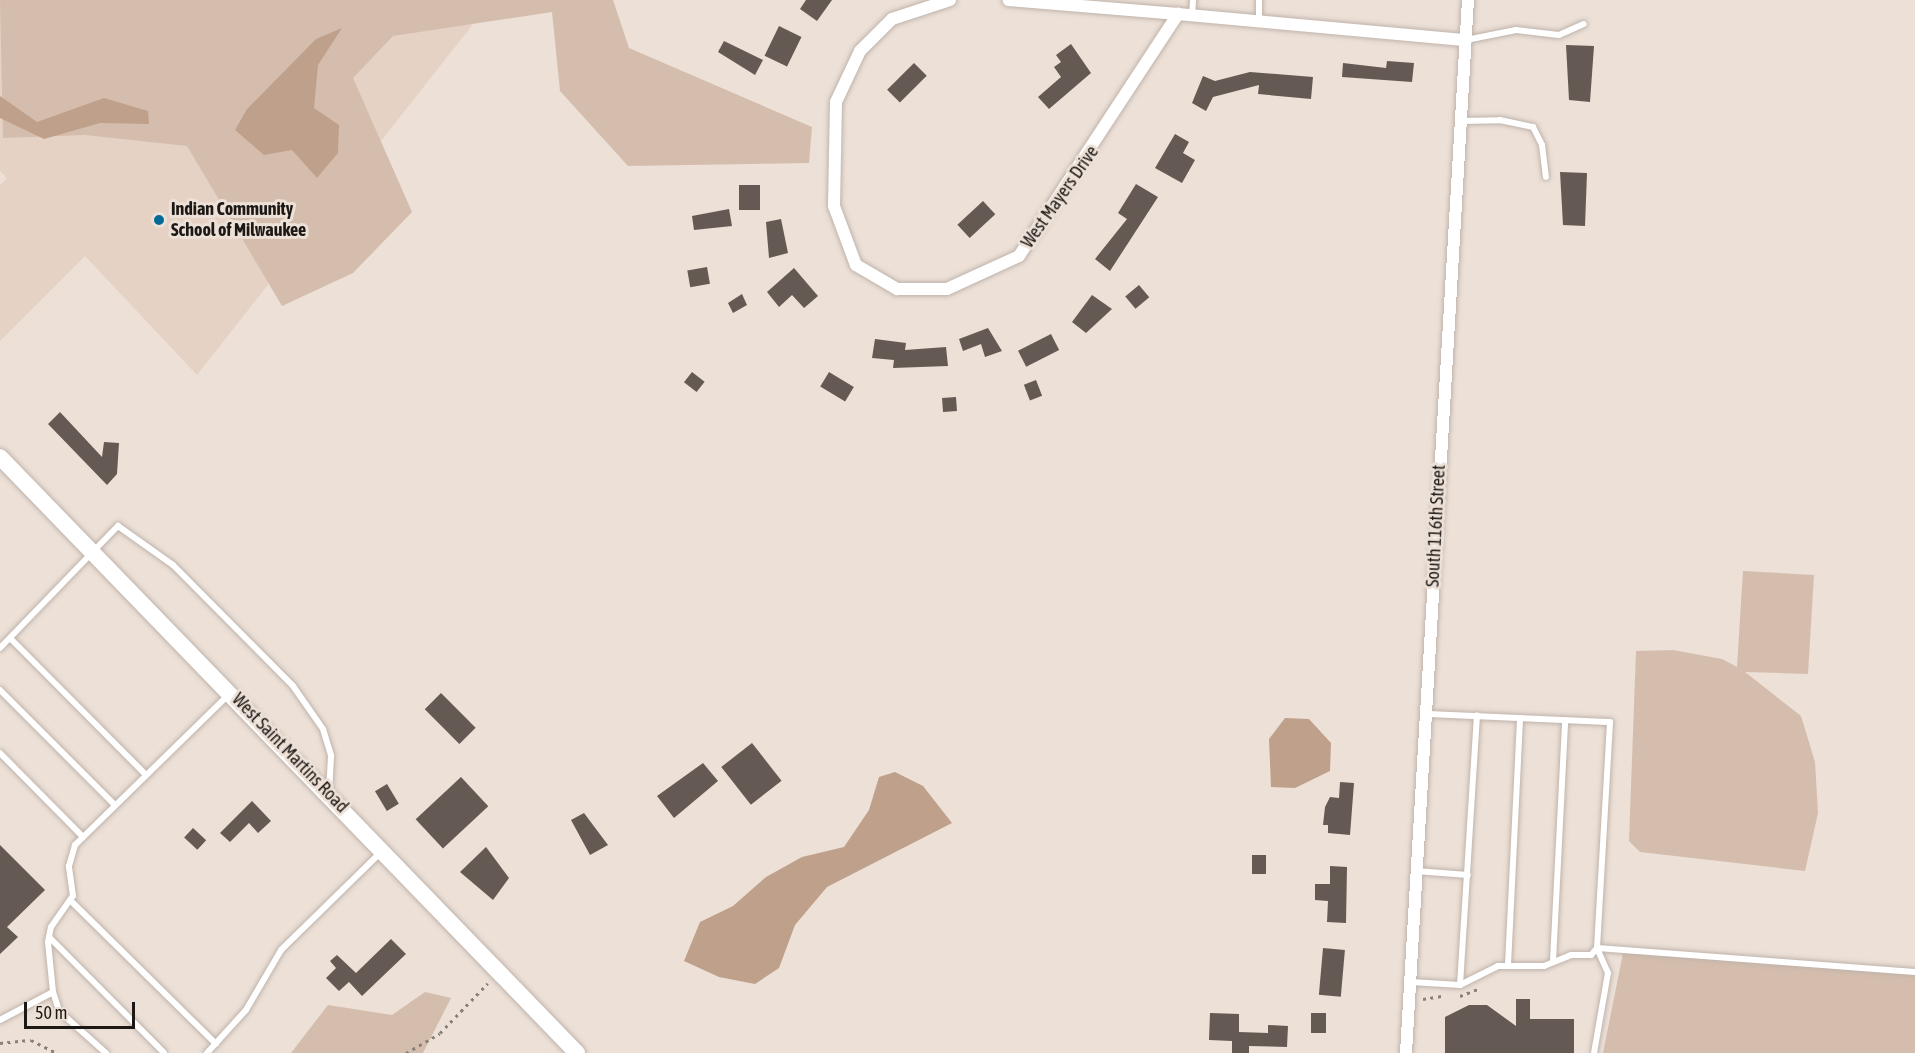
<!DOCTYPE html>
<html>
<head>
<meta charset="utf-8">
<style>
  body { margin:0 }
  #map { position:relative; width:1915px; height:1053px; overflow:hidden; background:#ece0d7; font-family:"Asap Condensed",sans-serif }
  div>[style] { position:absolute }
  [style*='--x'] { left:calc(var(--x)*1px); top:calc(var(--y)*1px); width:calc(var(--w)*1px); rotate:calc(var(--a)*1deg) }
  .built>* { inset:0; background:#e5d2c5 }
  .green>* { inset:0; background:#d5bdad }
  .water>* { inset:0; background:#bea08b }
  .building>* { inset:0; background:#645a53; transform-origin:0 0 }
  .path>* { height:3px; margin-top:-1.5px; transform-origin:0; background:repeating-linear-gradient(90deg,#88807a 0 3px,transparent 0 7.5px) }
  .roads { filter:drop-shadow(0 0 2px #bfb3ab) drop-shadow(0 0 2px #bfb3ab) }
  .service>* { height:6px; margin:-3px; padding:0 3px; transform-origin:3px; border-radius:3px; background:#fff }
  .minor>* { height:12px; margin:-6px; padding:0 6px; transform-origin:6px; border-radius:6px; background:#fff }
  .tertiary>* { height:16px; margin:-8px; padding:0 8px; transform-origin:8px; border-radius:8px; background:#fff }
  .dots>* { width:16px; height:16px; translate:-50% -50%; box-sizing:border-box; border:3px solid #ece0d7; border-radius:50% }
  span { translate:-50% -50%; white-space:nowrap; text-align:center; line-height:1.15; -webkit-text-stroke:6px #ece0d7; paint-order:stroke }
  .street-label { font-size:18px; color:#1c1815 }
  .poi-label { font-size:18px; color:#1c1815; font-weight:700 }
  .left { translate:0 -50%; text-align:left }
  .scale { position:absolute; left:24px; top:1002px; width:111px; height:27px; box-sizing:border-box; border:3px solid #1c1815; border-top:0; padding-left:8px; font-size:18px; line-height:21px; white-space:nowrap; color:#1c1815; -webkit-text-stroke:4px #ece0d7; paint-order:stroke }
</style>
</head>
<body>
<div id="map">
  <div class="built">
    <i style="clip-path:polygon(0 0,492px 0,197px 375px,85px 256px,0 341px,0 185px,7px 178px,0 171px)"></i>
  </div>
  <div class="green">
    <i style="clip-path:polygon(0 0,613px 0,629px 48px,812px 127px,809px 163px,628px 166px,560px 91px,552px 12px,393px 36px,353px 78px,412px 212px,353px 273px,282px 306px,187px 146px,85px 135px,3px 138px)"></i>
    <i style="clip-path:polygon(1743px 571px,1814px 575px,1808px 674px,1745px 672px,1801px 716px,1815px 762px,1818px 813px,1805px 871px,1640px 852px,1629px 841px,1636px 651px,1673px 650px,1722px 659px,1737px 667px)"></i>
    <i style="clip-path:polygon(1623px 953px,1915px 974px,1915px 1053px,1603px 1053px)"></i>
    <i style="clip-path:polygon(425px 992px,451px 998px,423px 1053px,291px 1053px,328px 1005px,392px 1015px)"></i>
  </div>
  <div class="water">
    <i style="clip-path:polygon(342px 28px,318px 65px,314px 108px,339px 125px,338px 153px,317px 178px,292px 150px,264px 155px,235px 130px,247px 109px,316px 39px)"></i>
    <i style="clip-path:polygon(0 96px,37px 122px,104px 98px,148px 111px,149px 124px,100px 123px,44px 139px,0 118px)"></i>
    <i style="clip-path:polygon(1285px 718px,1309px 719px,1331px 743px,1330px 771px,1295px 788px,1271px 787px,1269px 739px)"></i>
    <i style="clip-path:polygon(895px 772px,923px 786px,952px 823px,827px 887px,795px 925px,779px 968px,755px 984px,719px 977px,684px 961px,700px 922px,733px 906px,766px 877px,802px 857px,844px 847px,869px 810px,879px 777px)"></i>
  </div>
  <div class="building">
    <i style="clip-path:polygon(806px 0,832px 0,817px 21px,800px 9px)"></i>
    <i style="left:779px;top:26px;width:25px;height:33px;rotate:26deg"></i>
    <i style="clip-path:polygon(724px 41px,763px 60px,755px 75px,718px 52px)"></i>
    <i style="clip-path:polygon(1071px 44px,1091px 73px,1049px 109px,1038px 97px,1061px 77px,1054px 67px,1061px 62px,1056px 55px)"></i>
    <i style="clip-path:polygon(1566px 45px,1594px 46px,1590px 102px,1569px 100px)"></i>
    <i style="clip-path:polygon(1387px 61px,1414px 63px,1412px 82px,1342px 77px,1343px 63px,1386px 68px)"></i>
    <i style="left:914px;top:63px;width:18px;height:38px;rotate:45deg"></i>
    <i style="clip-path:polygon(1250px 72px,1313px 77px,1311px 99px,1258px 94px,1259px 85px,1213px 97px,1206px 111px,1192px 103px,1203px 76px,1215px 81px)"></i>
    <i style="clip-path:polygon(1175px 134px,1189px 142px,1183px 153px,1195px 160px,1182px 183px,1155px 168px)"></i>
    <i style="clip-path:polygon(1560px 172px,1587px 173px,1585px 226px,1563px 225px)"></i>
    <i style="clip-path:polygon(1136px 184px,1158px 197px,1110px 271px,1095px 259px,1127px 219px,1118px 213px)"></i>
    <i style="left:739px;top:185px;width:21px;height:25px"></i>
    <i style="left:983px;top:201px;width:18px;height:35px;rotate:47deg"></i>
    <i style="clip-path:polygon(729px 209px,732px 226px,694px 230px,692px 216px)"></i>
    <i style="clip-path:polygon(781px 219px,788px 253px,769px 258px,766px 222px)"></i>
    <i style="left:707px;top:267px;width:17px;height:20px;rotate:80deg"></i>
    <i style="clip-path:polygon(794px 268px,818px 296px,804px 308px,792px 295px,779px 307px,767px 292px)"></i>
    <i style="left:1139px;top:285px;width:16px;height:18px;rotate:50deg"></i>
    <i style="clip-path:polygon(742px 294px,747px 305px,733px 313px,728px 303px)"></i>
    <i style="clip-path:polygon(1092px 295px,1112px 309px,1086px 333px,1072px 322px)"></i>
    <i style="clip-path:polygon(988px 328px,1002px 351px,985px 357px,981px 344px,963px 351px,959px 339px)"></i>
    <i style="left:1051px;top:334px;width:18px;height:37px;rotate:63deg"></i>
    <i style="clip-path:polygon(875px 339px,906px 343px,905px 350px,946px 347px,948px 366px,893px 368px,894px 360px,872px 358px)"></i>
    <i style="left:692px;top:372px;width:16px;height:13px;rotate:38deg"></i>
    <i style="left:829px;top:372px;width:29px;height:17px;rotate:31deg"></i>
    <i style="left:1036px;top:380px;width:17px;height:13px;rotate:69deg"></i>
    <i style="left:956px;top:397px;width:14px;height:14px;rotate:86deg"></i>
    <i style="clip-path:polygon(60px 412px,102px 457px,104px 442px,119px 443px,117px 474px,107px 485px,48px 424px)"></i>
    <i style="left:441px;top:693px;width:49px;height:23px;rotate:45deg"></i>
    <i style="left:752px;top:743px;width:48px;height:39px;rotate:52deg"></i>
    <i style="clip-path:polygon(703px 763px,718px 781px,674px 818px,657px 796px)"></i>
    <i style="left:461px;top:777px;width:40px;height:62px;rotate:47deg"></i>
    <i style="clip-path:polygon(1340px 782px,1354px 783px,1350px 835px,1328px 833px,1328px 825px,1323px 825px,1325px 807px,1330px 797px,1339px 798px)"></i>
    <i style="left:387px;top:784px;width:23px;height:14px;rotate:59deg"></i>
    <i style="clip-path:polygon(252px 801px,271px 821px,258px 833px,249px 823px,230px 842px,220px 833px)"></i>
    <i style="clip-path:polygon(584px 813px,608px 845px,590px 855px,571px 820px)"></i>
    <i style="left:193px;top:828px;width:18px;height:13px;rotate:43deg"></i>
    <i style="clip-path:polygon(0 845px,45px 890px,7px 927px,18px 937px,0 954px)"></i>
    <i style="clip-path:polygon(486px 847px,509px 878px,493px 900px,460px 872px)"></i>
    <i style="left:1252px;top:855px;width:14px;height:19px"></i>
    <i style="clip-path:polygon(1330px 866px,1347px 867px,1346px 923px,1327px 922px,1328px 901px,1315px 900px,1315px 884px,1330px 884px)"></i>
    <i style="clip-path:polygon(391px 939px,406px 954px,362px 996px,349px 982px,339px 991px,326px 978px,336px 968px,330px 961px,337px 955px,356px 973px)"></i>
    <i style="left:1323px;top:948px;width:22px;height:47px;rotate:5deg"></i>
    <i style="clip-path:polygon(1516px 999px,1530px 999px,1530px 1019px,1574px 1019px,1574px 1053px,1445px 1053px,1445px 1017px,1469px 1005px,1487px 1005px,1516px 1026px)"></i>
    <i style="clip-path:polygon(1210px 1013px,1239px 1014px,1239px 1032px,1268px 1033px,1268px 1025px,1288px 1026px,1287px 1047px,1249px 1046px,1249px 1053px,1232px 1053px,1232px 1041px,1209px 1040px)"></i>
    <i style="left:1311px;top:1013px;width:15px;height:20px"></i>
  </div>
  <div class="path">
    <i style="--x:1460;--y:996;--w:19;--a:-21"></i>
    <i style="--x:1423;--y:999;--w:19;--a:-9"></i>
    <i style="--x:0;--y:1043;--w:31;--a:-6"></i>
    <i style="--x:31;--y:1040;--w:29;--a:27"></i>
    <i style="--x:406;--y:1053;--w:39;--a:-30"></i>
    <i style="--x:440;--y:1033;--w:69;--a:-46.2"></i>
  </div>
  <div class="roads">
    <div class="service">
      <i style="--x:1192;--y:15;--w:15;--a:-86"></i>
      <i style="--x:1259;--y:21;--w:21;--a:-90"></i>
      <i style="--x:1466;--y:40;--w:51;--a:-11.3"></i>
      <i style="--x:1516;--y:30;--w:43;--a:6.6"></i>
      <i style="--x:1559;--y:35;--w:27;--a:-24"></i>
      <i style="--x:1461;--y:121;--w:39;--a:-1"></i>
      <i style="--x:1500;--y:120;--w:34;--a:12"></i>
      <i style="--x:1533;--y:127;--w:20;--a:63"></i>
      <i style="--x:1542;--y:145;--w:32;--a:83"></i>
      <i style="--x:10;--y:638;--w:193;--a:45.2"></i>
      <i style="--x:0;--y:648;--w:170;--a:-46"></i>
      <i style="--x:118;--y:526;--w:67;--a:35.3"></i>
      <i style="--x:173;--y:565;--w:170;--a:45.2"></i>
      <i style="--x:293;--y:686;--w:52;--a:55.1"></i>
      <i style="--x:323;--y:729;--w:28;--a:73"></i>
      <i style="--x:331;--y:756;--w:36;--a:93"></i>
      <i style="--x:0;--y:690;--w:163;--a:45"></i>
      <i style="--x:0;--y:753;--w:118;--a:45.3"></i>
      <i style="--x:1416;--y:871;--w:52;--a:4.4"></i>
      <i style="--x:70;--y:900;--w:205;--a:44.6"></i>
      <i style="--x:49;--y:937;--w:163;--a:45.2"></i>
      <i style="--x:1553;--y:961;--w:241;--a:-87.1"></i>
      <i style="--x:1508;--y:965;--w:247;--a:-87.2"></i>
      <i style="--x:1411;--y:982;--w:49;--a:3.5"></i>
      <i style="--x:1460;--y:985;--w:42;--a:-26.6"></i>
      <i style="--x:1498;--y:966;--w:46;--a:0"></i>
      <i style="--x:1544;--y:966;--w:29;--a:-22"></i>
      <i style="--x:1571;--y:955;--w:20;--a:0"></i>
      <i style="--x:1591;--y:955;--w:9;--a:-49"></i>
      <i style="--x:1597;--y:948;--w:226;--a:-86.7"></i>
      <i style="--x:1610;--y:722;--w:184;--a:-177.5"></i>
      <i style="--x:1460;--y:985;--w:270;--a:-86.4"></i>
      <i style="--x:53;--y:992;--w:20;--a:72"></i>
      <i style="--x:59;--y:1011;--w:63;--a:41.8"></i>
      <i style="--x:0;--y:1020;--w:60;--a:-27.8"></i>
      <i style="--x:53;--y:992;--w:50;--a:-95.7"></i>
      <i style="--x:48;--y:942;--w:15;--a:-79"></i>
      <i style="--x:51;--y:927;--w:38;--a:-55"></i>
      <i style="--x:73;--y:896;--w:30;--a:-98"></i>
      <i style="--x:69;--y:866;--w:22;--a:-74"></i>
      <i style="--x:75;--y:845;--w:216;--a:-44.4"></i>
      <i style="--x:207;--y:1053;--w:58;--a:-47.8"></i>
      <i style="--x:246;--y:1010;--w:69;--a:-59.7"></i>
      <i style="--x:281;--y:950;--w:139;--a:-44.4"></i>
      <i style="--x:1594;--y:1053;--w:81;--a:-80.1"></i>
      <i style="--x:1608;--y:973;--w:27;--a:-114"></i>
      <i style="--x:1597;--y:948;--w:319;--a:4.3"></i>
    </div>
    <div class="minor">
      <i style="--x:950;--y:0;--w:61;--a:161.9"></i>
      <i style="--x:892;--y:19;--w:45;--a:135"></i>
      <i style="--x:860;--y:51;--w:56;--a:115.2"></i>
      <i style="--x:836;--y:102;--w:104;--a:91.1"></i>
      <i style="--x:834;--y:206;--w:63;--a:69.6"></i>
      <i style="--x:856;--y:265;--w:48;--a:30.3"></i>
      <i style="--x:897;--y:289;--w:50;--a:0"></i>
      <i style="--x:947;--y:289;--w:79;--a:-24.6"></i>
      <i style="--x:1019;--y:256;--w:290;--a:-56.7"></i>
      <i style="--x:1178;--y:14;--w:170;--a:-175.3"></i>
      <i style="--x:1178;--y:14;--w:289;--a:5.2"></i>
      <i style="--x:1406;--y:1053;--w:1055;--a:-86.63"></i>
    </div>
    <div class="tertiary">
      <i style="--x:0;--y:457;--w:830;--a:45.93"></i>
    </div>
  </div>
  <div class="dots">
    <i style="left:159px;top:220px;background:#046b98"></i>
  </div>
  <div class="street-label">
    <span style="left:1060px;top:197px;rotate:-55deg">West Mayers Drive</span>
    <span style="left:1436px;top:526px;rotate:-87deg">South 116th Street</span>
    <span style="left:290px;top:753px;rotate:46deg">West Saint Martins Road</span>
  </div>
  <div class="poi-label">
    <span class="left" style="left:171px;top:220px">Indian Community<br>School of Milwaukee</span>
  </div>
  <div class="scale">50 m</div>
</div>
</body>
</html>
